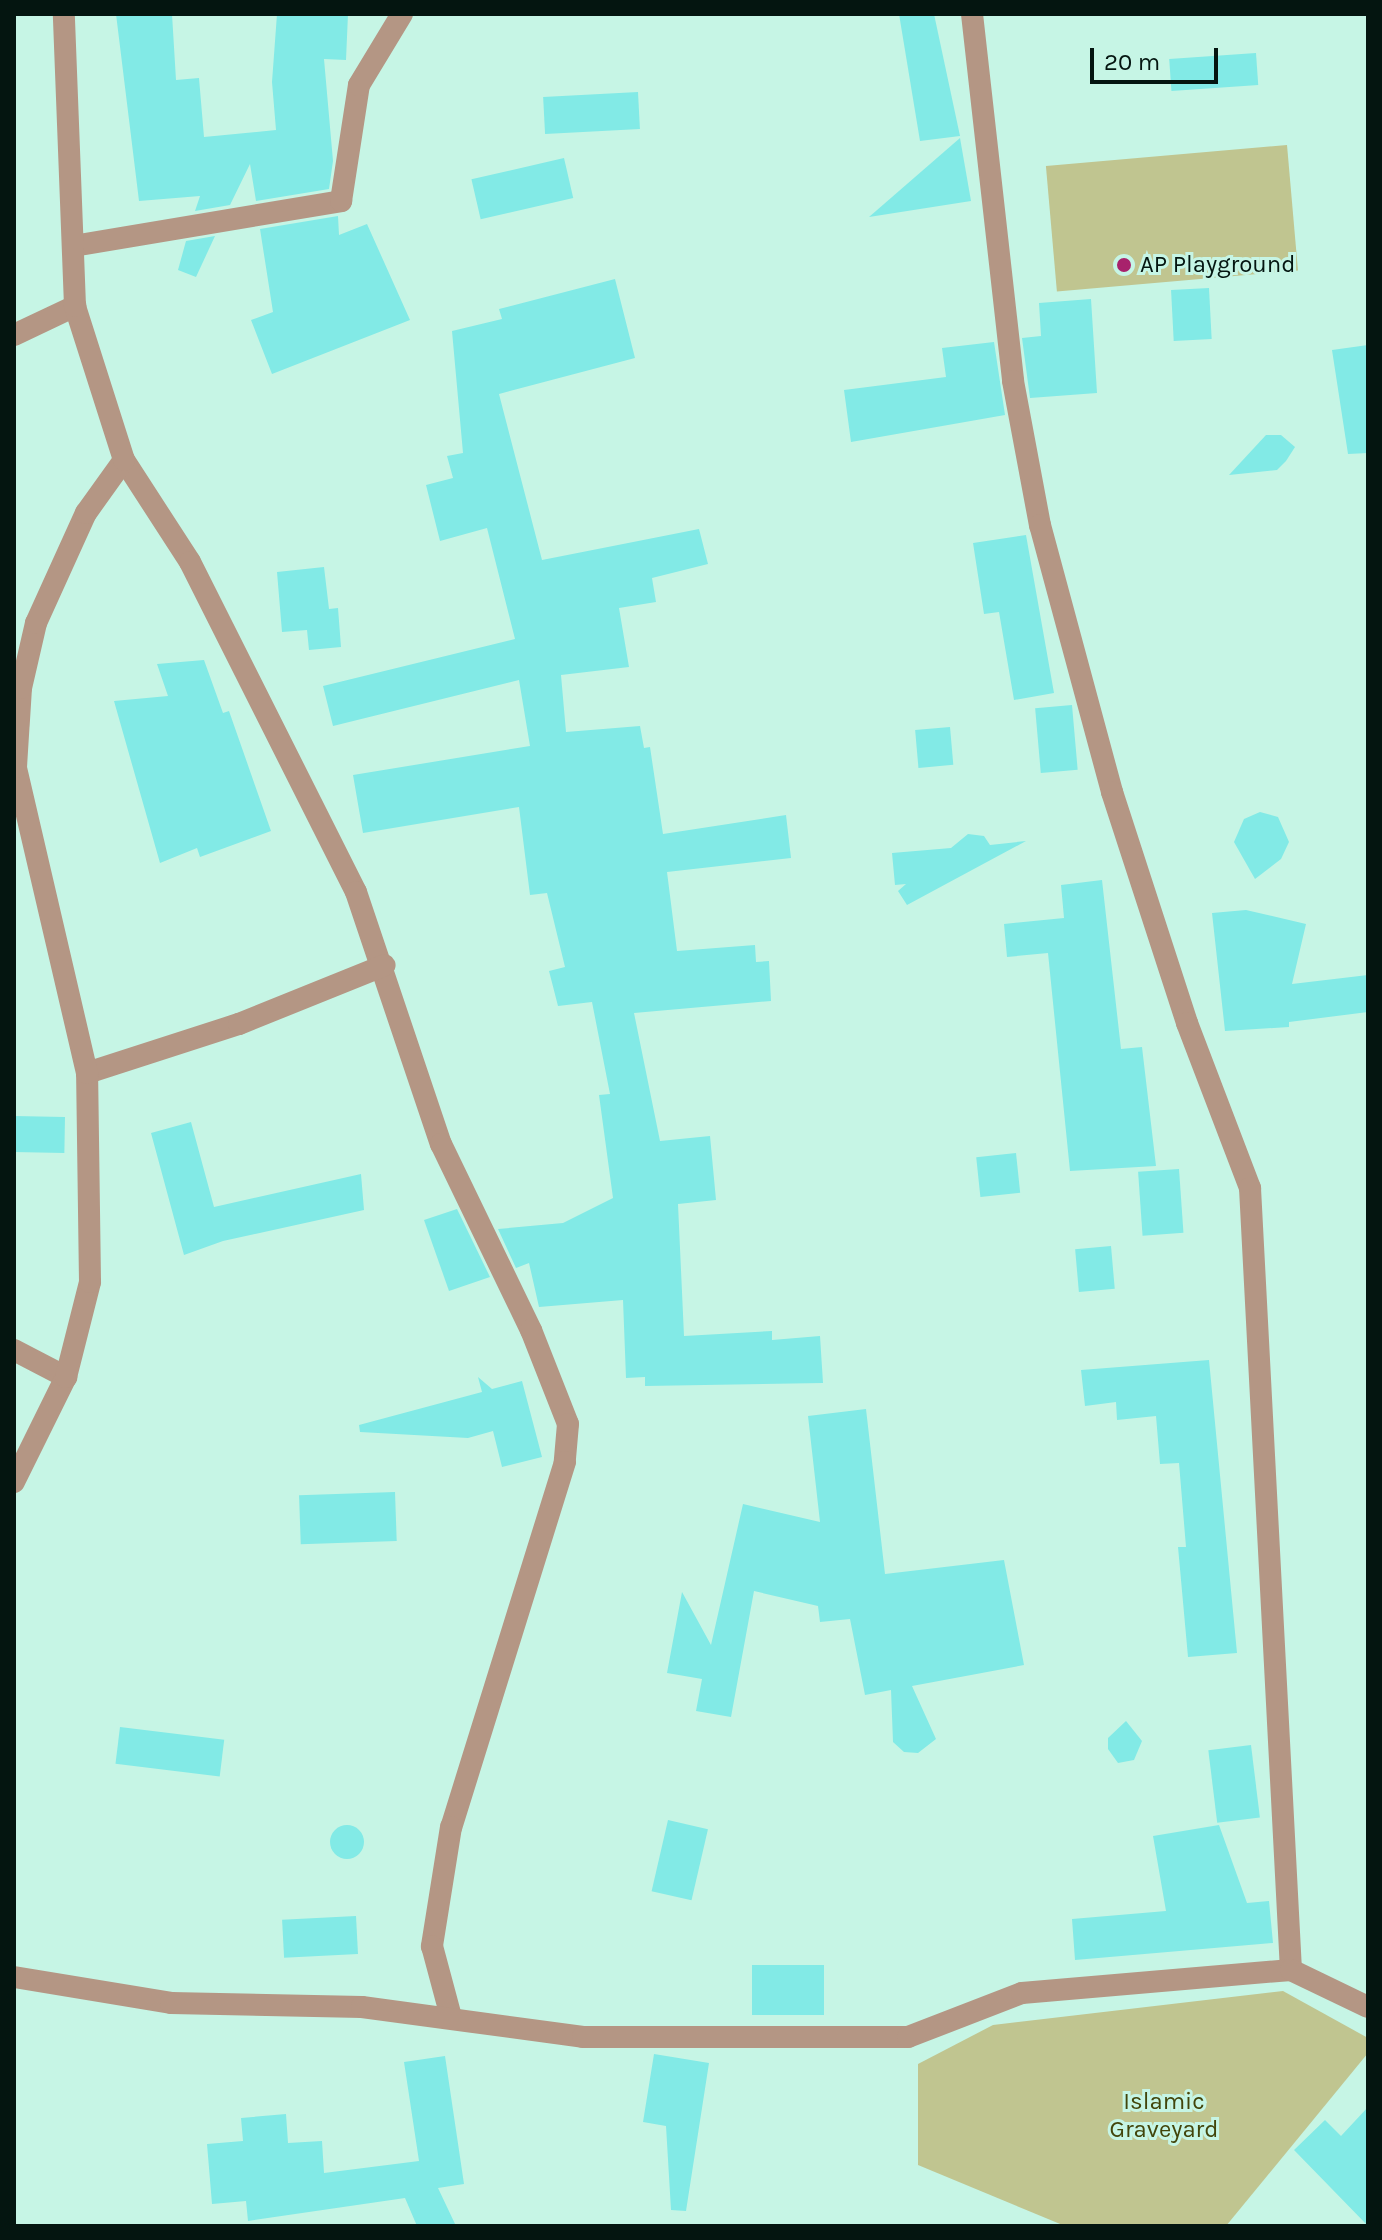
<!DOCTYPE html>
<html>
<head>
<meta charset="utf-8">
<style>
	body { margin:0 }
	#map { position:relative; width:1382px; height:2240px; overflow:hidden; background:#c6f5e5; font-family:Karla,sans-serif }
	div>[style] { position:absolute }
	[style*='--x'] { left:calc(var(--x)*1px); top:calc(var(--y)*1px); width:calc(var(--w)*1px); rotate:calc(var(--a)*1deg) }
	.green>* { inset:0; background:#c0c590; transform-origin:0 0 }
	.building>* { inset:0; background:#82eae6; transform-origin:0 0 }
	.round { border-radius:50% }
	.minor>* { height:22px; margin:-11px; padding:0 11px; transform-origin:11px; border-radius:11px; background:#b49684 }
	.dots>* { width:22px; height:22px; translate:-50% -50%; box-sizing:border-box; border:4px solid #c6f5e5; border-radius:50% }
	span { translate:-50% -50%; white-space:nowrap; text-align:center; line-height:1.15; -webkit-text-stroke:6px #c6f5e5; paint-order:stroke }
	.poi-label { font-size:24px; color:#041510 }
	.left { translate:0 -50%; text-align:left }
	.park-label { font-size:24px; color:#42450b }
	.frame { position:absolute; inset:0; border:16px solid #041510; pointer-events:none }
	.scale { position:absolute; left:1090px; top:48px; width:128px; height:36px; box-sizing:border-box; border:4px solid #041510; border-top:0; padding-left:10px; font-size:24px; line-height:28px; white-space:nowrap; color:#041510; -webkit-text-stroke:6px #c6f5e5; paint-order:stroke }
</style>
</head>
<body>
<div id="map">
	<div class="green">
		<div style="left:1287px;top:145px;width:126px;height:242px;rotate:85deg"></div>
		<div style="clip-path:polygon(1283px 1991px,1368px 2038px,1368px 2053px,1226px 2226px,1065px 2226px,918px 2165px,918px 2064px,993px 2025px)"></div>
	</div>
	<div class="building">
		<div style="clip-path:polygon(116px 14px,172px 14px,176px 80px,199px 78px,204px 137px,276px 130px,272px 82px,277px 14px,348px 14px,346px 60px,324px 59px,333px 161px,329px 189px,256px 201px,250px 164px,230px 205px,195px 211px,200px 196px,139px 201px)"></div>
		<div style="clip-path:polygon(899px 14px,934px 14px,960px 136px,920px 141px)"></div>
		<div style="left:1256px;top:53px;width:32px;height:87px;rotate:86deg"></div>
		<div style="left:638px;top:92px;width:37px;height:95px;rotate:87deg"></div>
		<div style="clip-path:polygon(960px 138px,971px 201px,869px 217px)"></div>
		<div style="left:564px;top:158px;width:41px;height:95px;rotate:77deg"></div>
		<div style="clip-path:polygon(338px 216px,339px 235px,367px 224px,410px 320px,272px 374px,251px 320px,273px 312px,260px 229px)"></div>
		<div style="clip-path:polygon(215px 236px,196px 277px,178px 270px,186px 241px)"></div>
		<div style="clip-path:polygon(615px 279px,635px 358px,499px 394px,542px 560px,699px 529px,708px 564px,652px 578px,656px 602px,619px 608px,629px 667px,561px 675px,566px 732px,640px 726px,644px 748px,650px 747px,663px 834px,786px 815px,791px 858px,667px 872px,677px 951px,755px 945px,756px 962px,769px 961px,771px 1001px,634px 1013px,660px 1141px,710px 1136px,716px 1200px,678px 1204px,684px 1336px,772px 1331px,772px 1340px,820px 1336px,823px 1383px,645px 1386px,645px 1377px,626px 1378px,623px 1300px,539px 1307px,529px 1263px,516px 1268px,498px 1229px,563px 1223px,613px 1198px,599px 1095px,610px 1094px,592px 1002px,558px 1006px,549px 971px,565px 967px,547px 893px,530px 895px,519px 807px,363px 833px,353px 775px,530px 746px,519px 680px,333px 726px,323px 686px,515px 639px,487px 528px,440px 541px,426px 485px,453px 478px,447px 456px,463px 453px,452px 331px,502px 319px,499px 309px)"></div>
		<div style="left:1209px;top:288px;width:51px;height:38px;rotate:87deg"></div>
		<div style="clip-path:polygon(1091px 299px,1097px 393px,1030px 398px,1022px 338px,1041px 336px,1039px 303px)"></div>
		<div style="clip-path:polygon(994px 342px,1005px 415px,851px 442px,844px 390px,946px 377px,942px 348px)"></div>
		<div style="clip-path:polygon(1368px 345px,1368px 453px,1348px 454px,1332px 350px)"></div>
		<div style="clip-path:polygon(1266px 435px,1281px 435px,1295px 447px,1286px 461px,1277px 470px,1229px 475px)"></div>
		<div style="clip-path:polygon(1026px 535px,1054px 693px,1014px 700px,999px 612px,984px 614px,973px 543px)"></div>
		<div style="clip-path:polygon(324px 567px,329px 609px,338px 608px,341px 647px,309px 650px,307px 630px,282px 632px,277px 572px)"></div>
		<div style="clip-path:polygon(204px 660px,223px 713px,229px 711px,271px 831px,200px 857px,197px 848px,160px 863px,114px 701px,168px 696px,157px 664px)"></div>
		<div style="left:1072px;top:705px;width:65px;height:37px;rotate:85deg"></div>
		<div style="left:950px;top:727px;width:38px;height:35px;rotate:85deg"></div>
		<div style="clip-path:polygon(1260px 812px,1278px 817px,1289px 842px,1281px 859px,1255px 879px,1234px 842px,1244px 819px)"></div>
		<div style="clip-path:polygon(968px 834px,984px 836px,990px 845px,1026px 841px,907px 905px,898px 891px,906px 884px,895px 885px,892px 853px,951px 848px)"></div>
		<div style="clip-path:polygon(1102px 880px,1121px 1049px,1142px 1047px,1156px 1166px,1070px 1171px,1048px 953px,1007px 957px,1004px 924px,1064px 918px,1061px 885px)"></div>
		<div style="clip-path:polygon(1246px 910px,1306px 924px,1292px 984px,1368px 975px,1368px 1012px,1289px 1022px,1289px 1027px,1225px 1031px,1212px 913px)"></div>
		<div style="left:14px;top:1116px;width:51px;height:36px;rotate:1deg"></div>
		<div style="clip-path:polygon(191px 1122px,214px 1207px,361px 1174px,364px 1210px,223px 1241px,184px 1255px,151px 1133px)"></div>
		<div style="left:1016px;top:1153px;width:40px;height:40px;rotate:84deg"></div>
		<div style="left:1179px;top:1169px;width:64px;height:41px;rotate:86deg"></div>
		<div style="clip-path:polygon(457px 1209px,490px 1277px,449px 1291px,424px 1220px)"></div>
		<div style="left:1111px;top:1246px;width:43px;height:36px;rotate:85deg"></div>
		<div style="clip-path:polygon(1209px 1360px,1237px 1653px,1188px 1657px,1178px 1547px,1186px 1547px,1179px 1463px,1160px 1464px,1156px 1416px,1117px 1420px,1116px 1402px,1085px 1406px,1081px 1370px)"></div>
		<div style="clip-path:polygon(478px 1377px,492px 1389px,522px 1381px,542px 1457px,502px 1467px,493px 1431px,468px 1438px,360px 1432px,359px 1425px,482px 1392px)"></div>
		<div style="clip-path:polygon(866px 1409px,885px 1574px,1004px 1560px,1024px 1665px,912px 1686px,936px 1739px,918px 1753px,904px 1752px,893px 1742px,891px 1690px,865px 1695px,850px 1619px,820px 1622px,818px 1606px,754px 1591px,731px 1717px,696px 1711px,702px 1679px,667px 1673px,682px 1592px,711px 1645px,743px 1504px,820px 1522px,808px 1416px)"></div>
		<div style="left:395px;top:1492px;width:49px;height:96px;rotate:88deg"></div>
		<div style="clip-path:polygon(1126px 1721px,1142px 1741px,1134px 1760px,1118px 1763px,1108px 1749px,1108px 1738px)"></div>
		<div style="left:120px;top:1727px;width:105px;height:37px;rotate:7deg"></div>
		<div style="left:1251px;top:1745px;width:73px;height:43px;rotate:83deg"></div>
		<div style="left:668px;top:1820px;width:41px;height:73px;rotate:13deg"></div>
		<div class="round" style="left:330px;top:1825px;width:34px;height:34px"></div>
		<div style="clip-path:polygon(1219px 1825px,1247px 1903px,1269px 1901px,1273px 1943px,1075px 1960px,1072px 1919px,1166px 1911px,1153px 1836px)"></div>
		<div style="left:356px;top:1916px;width:38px;height:74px;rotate:87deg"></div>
		<div style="left:752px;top:1965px;width:72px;height:50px"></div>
		<div style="clip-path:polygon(654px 2054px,709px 2063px,686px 2211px,671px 2210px,666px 2126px,643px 2122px)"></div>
		<div style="clip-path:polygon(445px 2056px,464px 2184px,438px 2188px,456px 2226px,417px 2226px,405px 2198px,248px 2221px,246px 2201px,212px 2204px,207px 2144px,243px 2141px,241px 2118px,286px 2114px,288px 2143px,322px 2141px,324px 2173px,419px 2161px,404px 2062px)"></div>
		<div style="clip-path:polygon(1368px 2107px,1368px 2226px,1294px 2150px,1325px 2120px,1341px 2136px)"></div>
	</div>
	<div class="minor">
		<div style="--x:972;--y:14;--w:369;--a:83.6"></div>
		<div style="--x:1013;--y:381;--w:147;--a:79.4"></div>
		<div style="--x:1040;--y:525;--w:277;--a:74.9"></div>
		<div style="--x:1112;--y:792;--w:243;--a:72"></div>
		<div style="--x:1187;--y:1023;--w:177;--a:69.1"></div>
		<div style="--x:1250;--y:1188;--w:783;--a:87"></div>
		<div style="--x:73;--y:246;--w:272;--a:-9.5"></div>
		<div style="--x:341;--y:201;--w:117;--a:-81.2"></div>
		<div style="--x:359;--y:85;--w:83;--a:-58.8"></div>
		<div style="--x:14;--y:335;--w:68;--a:-25.4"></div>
		<div style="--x:124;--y:460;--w:121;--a:57.1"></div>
		<div style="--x:190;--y:562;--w:369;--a:63.3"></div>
		<div style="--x:356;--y:892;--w:266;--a:71.4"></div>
		<div style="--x:441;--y:1144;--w:207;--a:64.2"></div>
		<div style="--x:531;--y:1330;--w:101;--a:68.5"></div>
		<div style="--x:568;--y:1424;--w:38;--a:95"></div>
		<div style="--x:565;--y:1462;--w:382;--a:107.3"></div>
		<div style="--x:451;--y:1827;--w:121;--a:99.1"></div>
		<div style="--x:432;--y:1946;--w:73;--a:75"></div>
		<div style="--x:87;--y:1073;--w:160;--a:-17.9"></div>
		<div style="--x:239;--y:1024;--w:157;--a:-22"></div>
		<div style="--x:14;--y:1350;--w:59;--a:27.4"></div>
		<div style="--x:14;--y:1482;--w:117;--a:-63.7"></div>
		<div style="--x:66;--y:1377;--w:98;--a:-75.8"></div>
		<div style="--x:90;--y:1282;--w:209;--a:-90.8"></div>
		<div style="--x:87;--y:1073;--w:314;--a:-103.1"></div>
		<div style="--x:16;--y:767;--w:79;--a:-86.4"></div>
		<div style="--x:21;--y:688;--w:67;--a:-77"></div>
		<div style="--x:36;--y:623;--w:121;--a:-65.6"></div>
		<div style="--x:86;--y:513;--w:65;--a:-54.4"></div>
		<div style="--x:124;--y:460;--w:162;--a:-107.7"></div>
		<div style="--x:75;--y:306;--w:292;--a:-92.2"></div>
		<div style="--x:14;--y:1977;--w:159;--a:9.4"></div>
		<div style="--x:171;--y:2003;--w:191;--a:1.2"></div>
		<div style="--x:362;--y:2007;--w:223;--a:7.7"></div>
		<div style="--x:583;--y:2037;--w:325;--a:0"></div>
		<div style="--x:908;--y:2037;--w:122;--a:-21.1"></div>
		<div style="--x:1022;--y:1993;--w:270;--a:-4.9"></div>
		<div style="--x:1291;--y:1970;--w:85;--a:25.7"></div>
	</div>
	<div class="dots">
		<div style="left:1124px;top:265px;background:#a8226c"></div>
	</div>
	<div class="poi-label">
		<span class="left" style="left:1140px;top:265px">AP Playground</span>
	</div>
	<div class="park-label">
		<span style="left:1164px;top:2116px">Islamic<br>Graveyard</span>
	</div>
	<div class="frame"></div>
	<div class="scale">20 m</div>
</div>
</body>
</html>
